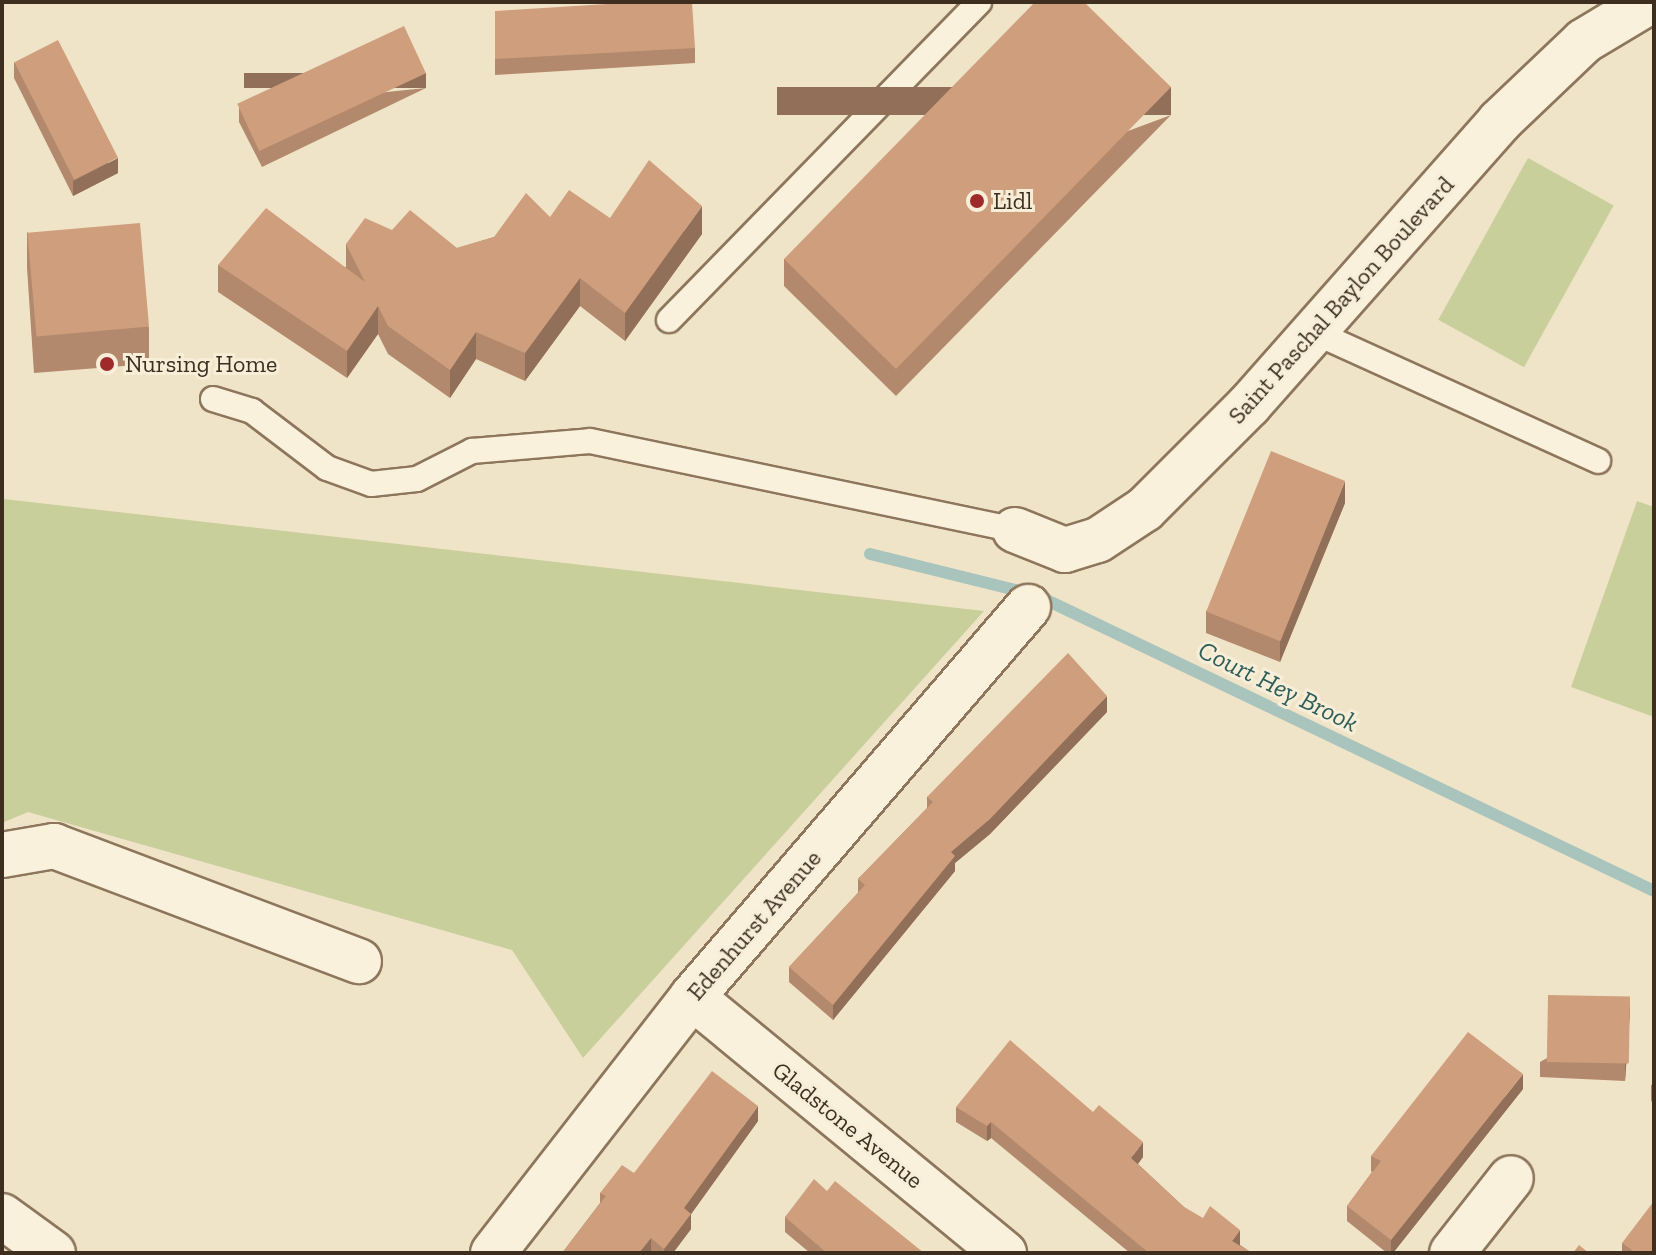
<!DOCTYPE html>
<html>
<head>
<meta charset="utf-8">
<style>
	body { margin:0 }
	#map { position:relative; width:1656px; height:1255px; overflow:hidden; background:#f0e4c8; font-family:"Zilla Slab",serif }
	div>[style] { position:absolute }
	[style*='--x'] { left:calc(var(--x)*1px); top:calc(var(--y)*1px); width:calc(var(--w)*1px); rotate:calc(var(--a)*1deg) }
	.green>* { inset:0; background:#c9cf9b; transform-origin:0 0 }
	.stream>* { height:12px; margin:-6px; padding:0 6px; transform-origin:6px; border-radius:6px; background:#a9c4bc }
	.roads { filter:drop-shadow(2px 0 #8d765c) drop-shadow(-2px 0 #8d765c) drop-shadow(0 2px #8d765c) drop-shadow(0 -2px #8d765c) }
	.service>* { height:24px; margin:-12px; padding:0 12px; transform-origin:12px; border-radius:12px; background:#faf1dc }
	.minor>* { height:44px; margin:-22px; padding:0 22px; transform-origin:22px; border-radius:22px; background:#faf1dc }
	.wall>* { inset:0; background:#b2896c }
	.shaded-wall>* { inset:0; background:#916f58; transform-origin:0 0 }
	.building>* { inset:0; background:#cf9f7d; transform-origin:0 0 }
	.dots>* { width:22px; height:22px; translate:-50% -50%; box-sizing:border-box; border:4px solid #f7eed8; border-radius:50% }
	span { translate:-50% -50%; white-space:nowrap; text-align:center; line-height:1.15; -webkit-text-stroke:6px #f7eed8; paint-order:stroke }
	.poi-label { font-size:24px; color:#3d2e20 }
	.left { translate:0 -50%; text-align:left }
	.street-label { font-size:24px; color:#3d2e20 }
	.water-label { font-size:26px; color:#2f5d5a; font-style:italic }
	.frame { position:absolute; inset:0; border:4px solid #3d2e20; pointer-events:none }
</style>
</head>
<body>
<div id="map">
	<div class="green">
		<div style="left:1528px;top:158px;width:98px;height:185px;rotate:29deg"></div>
		<div style="clip-path:polygon(2px 500px,4px 499px,984px 611px,583px 1058px,512px 950px,28px 812px,2px 823px)"></div>
		<div style="clip-path:polygon(1637px 501px,1654px 507px,1654px 717px,1571px 687px)"></div>
	</div>
	<div class="stream">
		<div style="--x:870;--y:554;--w:171;--a:13.9"></div>
		<div style="--x:1036;--y:595;--w:685;--a:25.59"></div>
	</div>
	<div class="roads">
		<div class="service">
			<div style="--x:669;--y:320;--w:444;--a:-45.7"></div>
			<div style="--x:1314;--y:332;--w:312;--a:24.4"></div>
			<div style="--x:213;--y:399;--w:41;--a:17.1"></div>
			<div style="--x:252;--y:411;--w:94;--a:37.2"></div>
			<div style="--x:327;--y:468;--w:47;--a:20"></div>
			<div style="--x:371;--y:484;--w:46;--a:-6.2"></div>
			<div style="--x:417;--y:479;--w:62;--a:-27"></div>
			<div style="--x:472;--y:451;--w:118;--a:-4.8"></div>
			<div style="--x:590;--y:441;--w:434;--a:11.8"></div>
		</div>
		<div class="minor">
			<div style="--x:1015;--y:530;--w:54;--a:21.8"></div>
			<div style="--x:1065;--y:550;--w:34;--a:-17"></div>
			<div style="--x:1098;--y:540;--w:56;--a:-33.4"></div>
			<div style="--x:1145;--y:509;--w:147;--a:-45"></div>
			<div style="--x:1249;--y:405;--w:378;--a:-48.5"></div>
			<div style="--x:1499;--y:122;--w:117;--a:-43.6"></div>
			<div style="--x:1584;--y:41;--w:76;--a:-31"></div>
			<div style="--x:2;--y:855;--w:53;--a:-9.8"></div>
			<div style="--x:54;--y:846;--w:326;--a:20.7"></div>
			<div style="--x:692;--y:997;--w:404;--a:39.4"></div>
			<div style="--x:2;--y:1216;--w:63;--a:36"></div>
			<div style="--x:493;--y:1253;--w:324;--a:-52.1"></div>
			<div style="--x:692;--y:997;--w:515;--a:-49.25"></div>
			<div style="--x:1452;--y:1253;--w:95;--a:-51.8"></div>
		</div>
	</div>
	<div class="wall">
		<div style="clip-path:polygon(495px 11px,695px 48px,695px 63px,495px 75px)"></div>
		<div style="clip-path:polygon(14px 62px,118px 173px,73px 196px,14px 78px)"></div>
		<div style="clip-path:polygon(426px 88px,262px 167px,239px 122px,239px 107px)"></div>
		<div style="clip-path:polygon(1171px 115px,896px 396px,784px 286px,784px 259px)"></div>
		<div style="clip-path:polygon(550px 217px,610px 218px,702px 234px,625px 341px,580px 306px,525px 381px,476px 359px,450px 398px,388px 354px,378px 334px,347px 378px,218px 292px,218px 265px,346px 267px,346px 244px,392px 230px,457px 248px,494px 237px)"></div>
		<div style="clip-path:polygon(27px 232px,149px 327px,149px 364px,34px 373px,27px 268px)"></div>
		<div style="clip-path:polygon(1345px 503px,1280px 662px,1206px 633px,1206px 611px)"></div>
		<div style="clip-path:polygon(1107px 712px,990px 834px,955px 863px,955px 871px,833px 1020px,789px 982px,789px 967px,858px 893px,858px 879px,927px 808px,927px 797px)"></div>
		<div style="clip-path:polygon(1630px 1011px,1625px 1081px,1540px 1077px,1540px 1062px)"></div>
		<div style="clip-path:polygon(1654px 1084px,1654px 1107px,1651px 1100px,1651px 1085px)"></div>
		<div style="clip-path:polygon(1523px 1089px,1393px 1253px,1387px 1253px,1347px 1221px,1347px 1206px,1372px 1172px,1371px 1171px,1371px 1156px)"></div>
		<div style="clip-path:polygon(956px 1107px,1143px 1157px,1138px 1164px,1184px 1207px,1252px 1253px,1130px 1253px,991px 1138px,987px 1141px,956px 1122px)"></div>
		<div style="clip-path:polygon(758px 1121px,691px 1214px,691px 1229px,673px 1253px,562px 1253px,600px 1203px,600px 1193px,634px 1173px)"></div>
		<div style="clip-path:polygon(827px 1191px,924px 1253px,810px 1253px,785px 1232px,785px 1217px)"></div>
		<div style="clip-path:polygon(1622px 1243px,1654px 1253px,1622px 1253px)"></div>
	</div>
	<div class="shaded-wall">
		<div style="left:426px;top:73px;width:15px;height:182px;rotate:90deg"></div>
		<div style="left:1171px;top:87px;width:28px;height:394px;rotate:90deg"></div>
		<div style="clip-path:polygon(118px 158px,118px 173px,73px 196px,73px 181px)"></div>
		<div style="clip-path:polygon(702px 206px,702px 234px,625px 341px,625px 313px)"></div>
		<div style="clip-path:polygon(580px 278px,580px 306px,525px 381px,525px 353px)"></div>
		<div style="clip-path:polygon(378px 306px,378px 334px,347px 378px,347px 351px)"></div>
		<div style="clip-path:polygon(476px 332px,476px 359px,450px 398px,450px 370px)"></div>
		<div style="clip-path:polygon(1345px 481px,1345px 503px,1280px 662px,1280px 640px)"></div>
		<div style="clip-path:polygon(1107px 696px,1107px 712px,990px 834px,955px 863px,955px 871px,833px 1020px,833px 1005px,951px 852px)"></div>
		<div style="clip-path:polygon(1630px 996px,1630px 1011px,1625px 1081px,1625px 1066px)"></div>
		<div style="clip-path:polygon(1523px 1074px,1523px 1089px,1393px 1253px,1391px 1253px,1391px 1240px)"></div>
		<div style="clip-path:polygon(758px 1106px,758px 1121px,684px 1224px,684px 1208px)"></div>
		<div style="clip-path:polygon(991px 1122px,991px 1138px,987px 1141px,987px 1126px)"></div>
		<div style="clip-path:polygon(1143px 1142px,1143px 1157px,1131px 1173px,1131px 1158px)"></div>
		<div style="clip-path:polygon(691px 1214px,691px 1229px,673px 1253px,664px 1253px,664px 1249px)"></div>
		<div style="clip-path:polygon(1240px 1230px,1240px 1246px,1232px 1241px)"></div>
		<div style="clip-path:polygon(651px 1238px,651px 1253px,639px 1253px)"></div>
	</div>
	<div class="building">
		<div style="clip-path:polygon(639px 2px,692px 2px,695px 48px,495px 59px,495px 11px)"></div>
		<div style="clip-path:polygon(1035px 2px,1084px 2px,1171px 87px,896px 369px,784px 259px)"></div>
		<div style="left:404px;top:26px;width:52px;height:184px;rotate:65deg"></div>
		<div style="left:58px;top:40px;width:132px;height:49px;rotate:63deg"></div>
		<div style="clip-path:polygon(649px 160px,702px 206px,625px 313px,580px 278px,525px 353px,476px 332px,450px 370px,388px 326px,378px 306px,347px 351px,218px 265px,266px 208px,365px 282px,346px 244px,365px 218px,392px 230px,410px 210px,457px 248px,494px 237px,526px 193px,550px 217px,569px 190px,610px 218px)"></div>
		<div style="left:140px;top:223px;width:104px;height:113px;rotate:85deg"></div>
		<div style="left:1271px;top:451px;width:80px;height:173px;rotate:22deg"></div>
		<div style="clip-path:polygon(1068px 653px,1107px 696px,990px 819px,951px 852px,955px 856px,833px 1005px,789px 967px,865px 885px,858px 879px,933px 802px,927px 797px)"></div>
		<div style="left:1548px;top:995px;width:82px;height:67px;rotate:1deg"></div>
		<div style="clip-path:polygon(1468px 1032px,1523px 1074px,1391px 1240px,1347px 1206px,1381px 1161px,1371px 1156px)"></div>
		<div style="clip-path:polygon(1010px 1040px,1093px 1112px,1099px 1105px,1143px 1142px,1131px 1158px,1184px 1207px,1203px 1218px,1210px 1206px,1240px 1230px,1232px 1241px,1252px 1253px,1149px 1253px,991px 1122px,987px 1126px,956px 1107px)"></div>
		<div style="clip-path:polygon(712px 1071px,758px 1106px,684px 1208px,691px 1214px,664px 1249px,651px 1238px,639px 1253px,562px 1253px,606px 1196px,600px 1193px,622px 1165px,634px 1173px)"></div>
		<div style="clip-path:polygon(814px 1179px,827px 1191px,835px 1181px,924px 1253px,827px 1253px,785px 1217px)"></div>
		<div style="clip-path:polygon(1654px 1201px,1654px 1253px,1636px 1253px,1622px 1243px)"></div>
		<div style="clip-path:polygon(1579px 1245px,1589px 1253px,1573px 1253px)"></div>
	</div>
	<div class="dots">
		<div style="left:977px;top:201px;background:#9e2a2b"></div>
		<div style="left:107px;top:364px;background:#9e2a2b"></div>
	</div>
	<div class="poi-label">
		<span class="left" style="left:993px;top:201px">Lidl</span>
		<span class="left" style="left:125px;top:364px">Nursing Home</span>
	</div>
	<div class="street-label">
		<span style="left:1341px;top:300px;rotate:-48deg">Saint Paschal Baylon Boulevard</span>
		<span style="left:754px;top:925px;rotate:-49deg">Edenhurst Avenue</span>
		<span style="left:848px;top:1125px;rotate:39deg">Gladstone Avenue</span>
	</div>
	<div class="water-label">
		<span style="left:1278px;top:687px;rotate:26deg">Court Hey Brook</span>
	</div>
	<div class="frame"></div>
</div>
</body>
</html>
